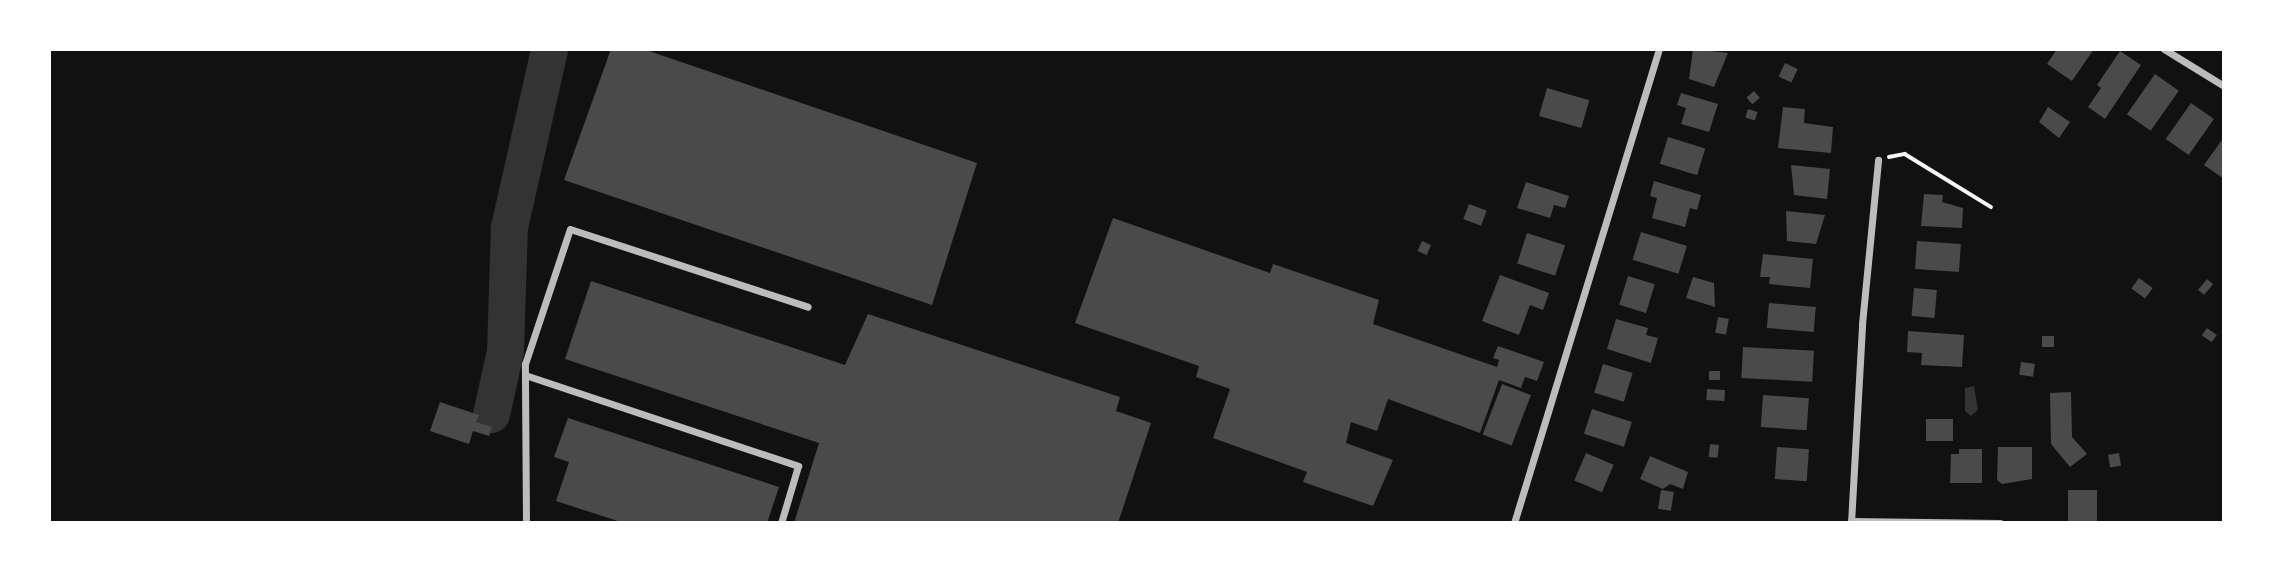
<!DOCTYPE html>
<html>
<head>
<meta charset="utf-8">
<style>
	body { margin:0 }
	#map { position:relative; width:2273px; height:572px; overflow:hidden; background:#111; font-family:"Varela Round",sans-serif }
	div>[style] { position:absolute }
	[style*='--x'] { left:calc(var(--x)*1px); top:calc(var(--y)*1px); width:calc(var(--w)*1px); rotate:calc(var(--a)*1deg) }
	.water>* { inset:0; background:#333 }
	.river>* { height:37px; margin:-18.5px; padding:0 18.5px; transform-origin:18.5px; border-radius:18.5px; background:#333 }
	.building>* { inset:0; background:#4a4a4a; transform-origin:0 0 }
	.path>* { height:3.5px; margin:-1.75px; padding:0 1.75px; transform-origin:1.75px; border-radius:1.75px; background:#f5f5f5 }
	.minor>* { height:7px; margin:-3.5px; padding:0 3.5px; transform-origin:3.5px; border-radius:3.5px; background:#bcbcbc }
	span { translate:-50% -50%; white-space:nowrap; text-align:center; line-height:1.15; -webkit-text-stroke:6px #fff; paint-order:stroke }
	.frame { position:absolute; inset:0; border:51px solid #fff; pointer-events:none }
</style>
</head>
<body>
<div id="map">
	<div class="water">
		<div style="clip-path:polygon(1974px 386px,1978px 410px,1971px 416px,1965px 411px,1965px 388px)"></div>
	</div>
	<div class="river">
		<div style="--x:491;--y:414;--w:65;--a:-77.5"></div>
		<div style="--x:505;--y:351;--w:124;--a:-88.2"></div>
		<div style="--x:509;--y:227;--w:182;--a:-77.3"></div>
	</div>
	<div class="building">
		<div style="clip-path:polygon(611px 49px,643px 49px,977px 163px,932px 305px,564px 180px)"></div>
		<div style="clip-path:polygon(1693px 49px,1728px 53px,1714px 87px,1689px 79px)"></div>
		<div style="clip-path:polygon(2057px 49px,2094px 49px,2072px 81px,2047px 64px)"></div>
		<div style="clip-path:polygon(2120px 51px,2141px 65px,2105px 119px,2088px 107px,2101px 88px,2097px 85px)"></div>
		<div style="left:1785px;top:63px;width:14px;height:15px;rotate:25deg"></div>
		<div style="left:2155px;top:74px;width:29px;height:49px;rotate:35deg"></div>
		<div style="left:1547px;top:88px;width:44px;height:29px;rotate:16deg"></div>
		<div style="left:1754px;top:91px;width:9px;height:10px;rotate:49deg"></div>
		<div style="clip-path:polygon(1681px 93px,1718px 104px,1709px 132px,1681px 124px,1686px 108px,1677px 105px)"></div>
		<div style="left:2191px;top:103px;width:28px;height:44px;rotate:35deg"></div>
		<div style="clip-path:polygon(1783px 107px,1805px 109px,1804px 123px,1833px 127px,1831px 153px,1778px 148px)"></div>
		<div style="clip-path:polygon(2048px 107px,2070px 122px,2059px 138px,2039px 122px)"></div>
		<div style="left:1748px;top:109px;width:10px;height:9px;rotate:17deg"></div>
		<div style="left:1668px;top:137px;width:39px;height:28px;rotate:17deg"></div>
		<div style="clip-path:polygon(2224px 137px,2224px 179px,2204px 165px)"></div>
		<div style="clip-path:polygon(1791px 165px,1830px 169px,1827px 199px,1794px 195px)"></div>
		<div style="clip-path:polygon(1654px 181px,1701px 195px,1697px 210px,1690px 208px,1685px 227px,1652px 218px,1657px 198px,1650px 196px)"></div>
		<div style="clip-path:polygon(1526px 182px,1569px 196px,1565px 208px,1554px 205px,1550px 218px,1517px 208px)"></div>
		<div style="clip-path:polygon(1924px 194px,1943px 195px,1942px 202px,1963px 208px,1962px 228px,1921px 226px)"></div>
		<div style="left:1469px;top:204px;width:19px;height:16px;rotate:21deg"></div>
		<div style="clip-path:polygon(1786px 211px,1825px 215px,1816px 244px,1787px 241px)"></div>
		<div style="clip-path:polygon(1113px 218px,1270px 273px,1273px 264px,1379px 300px,1373px 324px,1497px 367px,1499px 360px,1493px 358px,1498px 346px,1544px 362px,1537px 381px,1525px 377px,1521px 388px,1499px 380px,1480px 433px,1388px 399px,1377px 431px,1351px 422px,1346px 443px,1393px 460px,1373px 506px,1303px 482px,1307px 472px,1213px 438px,1230px 389px,1196px 377px,1199px 366px,1075px 323px)"></div>
		<div style="left:1641px;top:232px;width:48px;height:29px;rotate:17deg"></div>
		<div style="left:1527px;top:233px;width:40px;height:32px;rotate:18deg"></div>
		<div style="left:1422px;top:241px;width:10px;height:11px;rotate:24deg"></div>
		<div style="left:1917px;top:241px;width:44px;height:28px;rotate:4deg"></div>
		<div style="clip-path:polygon(1763px 254px,1813px 259px,1810px 288px,1769px 284px,1770px 277px,1760px 277px)"></div>
		<div style="clip-path:polygon(1500px 275px,1549px 293px,1543px 310px,1530px 305px,1519px 335px,1482px 321px)"></div>
		<div style="left:1628px;top:276px;width:28px;height:30px;rotate:17deg"></div>
		<div style="clip-path:polygon(1693px 277px,1714px 283px,1715px 307px,1686px 298px)"></div>
		<div style="left:2139px;top:278px;width:17px;height:13px;rotate:36deg"></div>
		<div style="left:2207px;top:279px;width:8px;height:14px;rotate:40deg"></div>
		<div style="clip-path:polygon(591px 281px,845px 365px,868px 314px,1120px 397px,1116px 411px,1151px 423px,1118px 523px,794px 523px,819px 443px,565px 359px)"></div>
		<div style="left:1914px;top:288px;width:23px;height:28px;rotate:5deg"></div>
		<div style="left:1769px;top:303px;width:47px;height:25px;rotate:5deg"></div>
		<div style="left:1718px;top:317px;width:11px;height:16px;rotate:10deg"></div>
		<div style="clip-path:polygon(1616px 319px,1648px 328px,1646px 335px,1658px 338px,1651px 363px,1607px 349px)"></div>
		<div style="left:2207px;top:328px;width:12px;height:9px;rotate:35deg"></div>
		<div style="clip-path:polygon(1908px 331px,1964px 335px,1962px 367px,1921px 365px,1922px 353px,1907px 352px)"></div>
		<div style="left:2042px;top:336px;width:12px;height:11px"></div>
		<div style="left:1743px;top:347px;width:71px;height:31px;rotate:3deg"></div>
		<div style="left:2021px;top:362px;width:14px;height:13px;rotate:8deg"></div>
		<div style="left:1603px;top:364px;width:31px;height:30px;rotate:17deg"></div>
		<div style="left:1709px;top:371px;width:11px;height:9px"></div>
		<div style="left:1502px;top:384px;width:31px;height:54px;rotate:21deg"></div>
		<div style="left:1707px;top:389px;width:18px;height:11px;rotate:3deg"></div>
		<div style="clip-path:polygon(2071px 392px,2072px 437px,2087px 454px,2070px 467px,2051px 444px,2050px 393px)"></div>
		<div style="left:1763px;top:395px;width:46px;height:32px;rotate:4deg"></div>
		<div style="clip-path:polygon(440px 402px,479px 415px,476px 422px,492px 427px,489px 436px,473px 431px,469px 444px,430px 431px)"></div>
		<div style="left:1592px;top:409px;width:42px;height:26px;rotate:18deg"></div>
		<div style="clip-path:polygon(568px 418px,779px 487px,767px 523px,624px 523px,556px 501px,569px 462px,554px 457px)"></div>
		<div style="left:1926px;top:419px;width:27px;height:22px"></div>
		<div style="left:1710px;top:444px;width:9px;height:13px;rotate:6deg"></div>
		<div style="left:1777px;top:447px;width:32px;height:32px;rotate:4deg"></div>
		<div style="clip-path:polygon(1998px 447px,2032px 447px,2032px 479px,2002px 484px,1997px 480px)"></div>
		<div style="clip-path:polygon(1959px 449px,1982px 449px,1982px 483px,1950px 483px,1951px 454px,1959px 454px)"></div>
		<div style="left:1586px;top:453px;width:30px;height:30px;rotate:23deg"></div>
		<div style="left:2119px;top:453px;width:13px;height:11px;rotate:81deg"></div>
		<div style="clip-path:polygon(1650px 456px,1688px 472px,1683px 489px,1670px 484px,1663px 489px,1640px 479px)"></div>
		<div style="left:1661px;top:490px;width:13px;height:19px;rotate:9deg"></div>
		<div style="left:2068px;top:490px;width:29px;height:33px"></div>
	</div>
	<div class="path">
		<div style="--x:1889;--y:157;--w:16;--a:-11"></div>
		<div style="--x:1905;--y:154;--w:101;--a:31.6"></div>
	</div>
	<div class="minor">
		<div style="--x:2164;--y:49;--w:70;--a:31.7"></div>
		<div style="--x:525;--y:375;--w:288;--a:18.4"></div>
		<div style="--x:798;--y:466;--w:59;--a:106.6"></div>
		<div style="--x:1851;--y:521;--w:149;--a:0.8"></div>
		<div style="--x:526;--y:523;--w:159;--a:-90.4"></div>
		<div style="--x:525;--y:364;--w:142;--a:-71.6"></div>
		<div style="--x:570;--y:229;--w:250;--a:18.1"></div>
		<div style="--x:1514;--y:523;--w:496;--a:-73"></div>
		<div style="--x:1851;--y:523;--w:199;--a:-86.8"></div>
		<div style="--x:1862;--y:324;--w:165;--a:-84.4"></div>
	</div>
	<div class="frame"></div>
</div>
</body>
</html>
